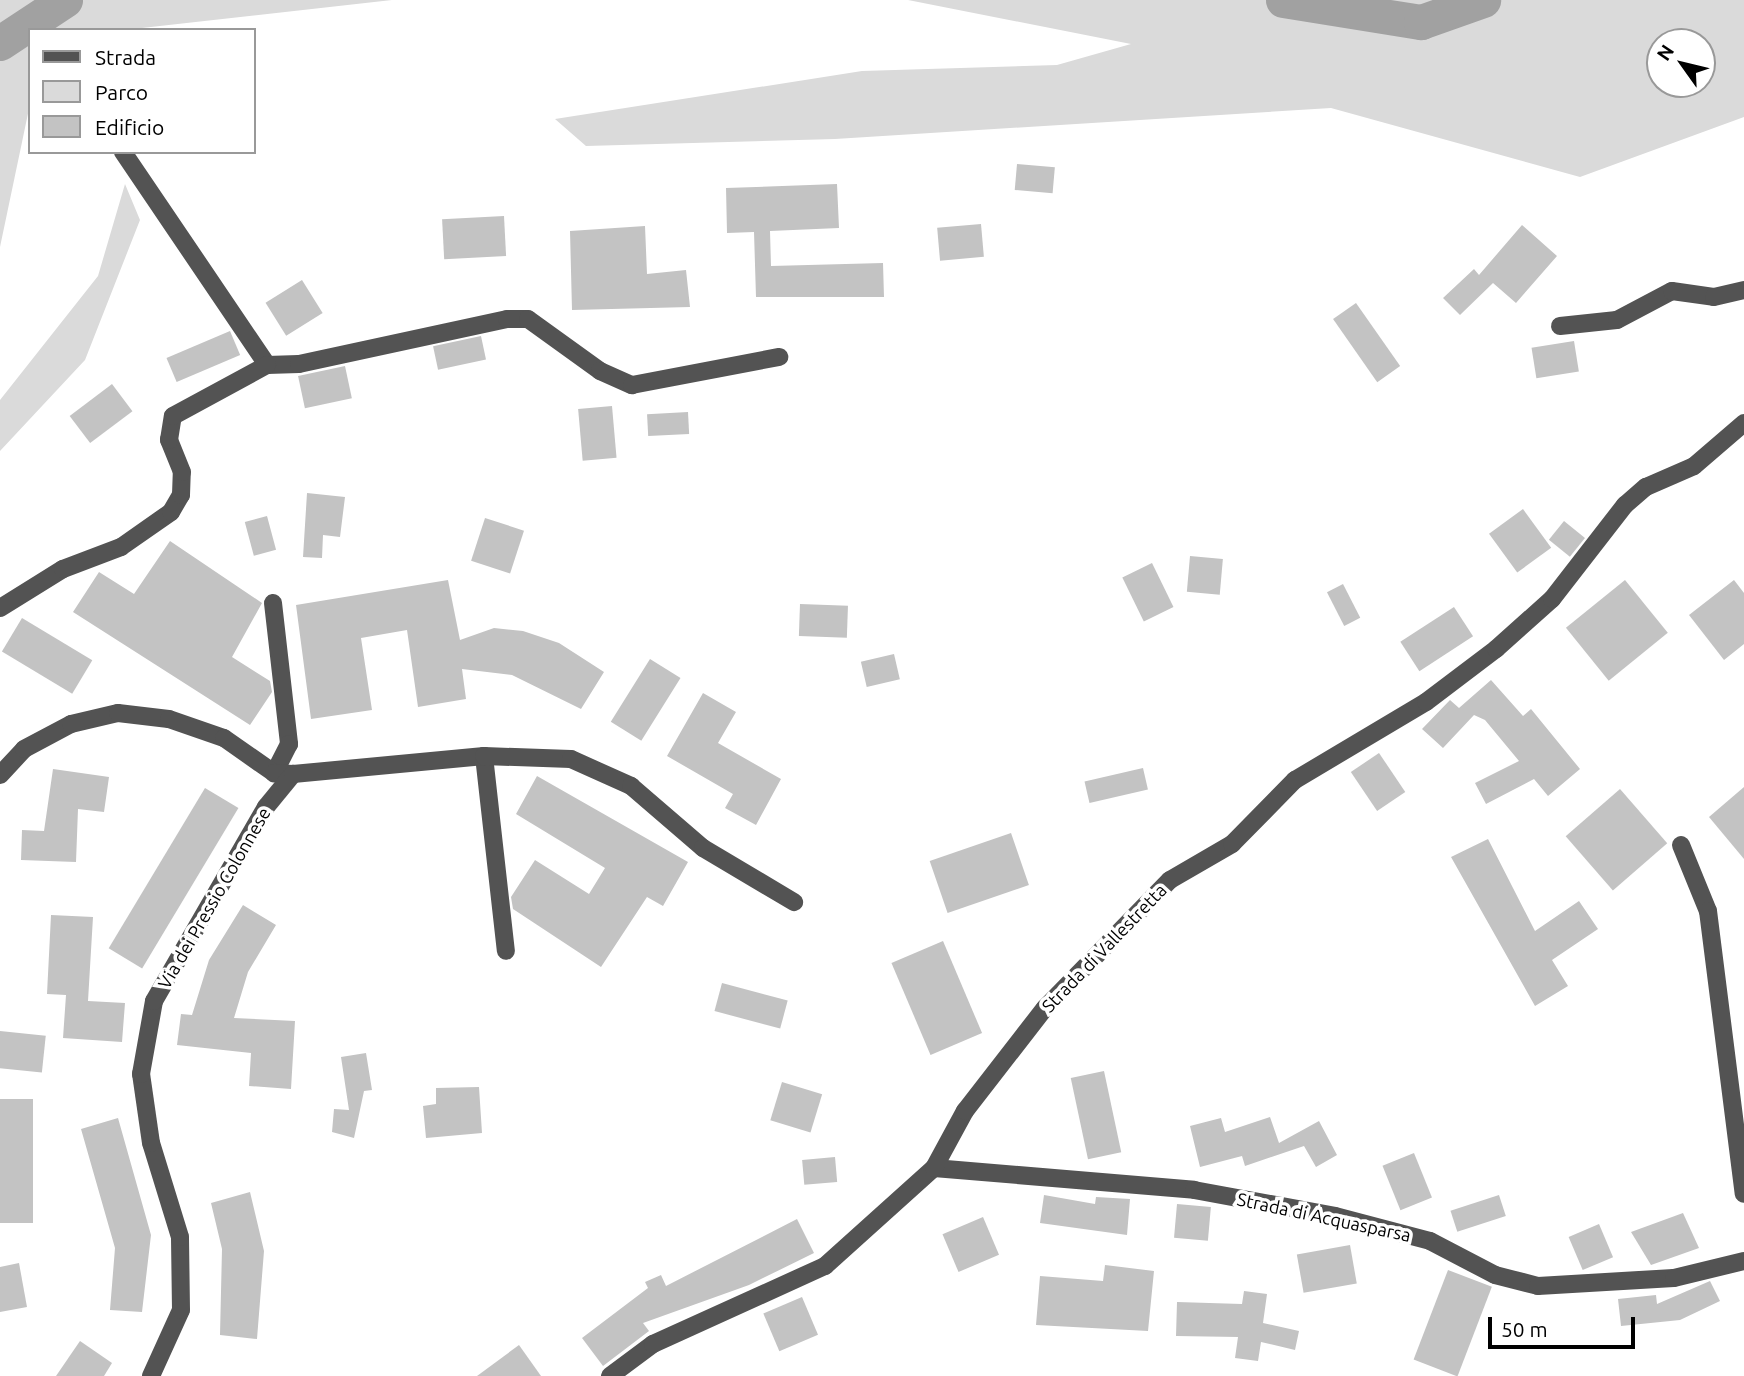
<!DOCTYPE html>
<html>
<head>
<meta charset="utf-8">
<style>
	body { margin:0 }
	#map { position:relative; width:1744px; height:1376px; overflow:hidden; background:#fff; font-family:Ubuntu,sans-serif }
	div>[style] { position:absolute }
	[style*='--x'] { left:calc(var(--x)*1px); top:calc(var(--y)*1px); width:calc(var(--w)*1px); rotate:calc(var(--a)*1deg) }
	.green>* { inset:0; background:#dadada }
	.river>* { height:35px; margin:-17.5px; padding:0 17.5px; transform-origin:17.5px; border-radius:17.5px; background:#a1a1a1 }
	.building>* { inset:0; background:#c3c3c3; transform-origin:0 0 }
	.minor>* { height:18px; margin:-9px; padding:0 9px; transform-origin:9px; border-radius:9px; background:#535353 }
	span { translate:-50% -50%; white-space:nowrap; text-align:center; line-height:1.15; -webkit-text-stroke:7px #fff; paint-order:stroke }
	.street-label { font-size:18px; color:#000 }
	.legend { position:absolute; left:28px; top:28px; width:228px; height:126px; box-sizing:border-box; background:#fff; border:2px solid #999; margin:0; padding:9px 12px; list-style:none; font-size:21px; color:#000 }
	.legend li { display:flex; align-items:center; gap:14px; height:35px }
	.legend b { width:35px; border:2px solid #999 }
	.north { position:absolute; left:1646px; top:28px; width:70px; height:70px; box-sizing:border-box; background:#fff; border:2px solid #999; border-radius:50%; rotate:304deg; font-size:19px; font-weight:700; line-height:28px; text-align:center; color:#000 }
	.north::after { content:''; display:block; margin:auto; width:24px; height:32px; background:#000; clip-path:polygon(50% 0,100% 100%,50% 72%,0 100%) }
	.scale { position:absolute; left:1488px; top:1317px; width:147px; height:32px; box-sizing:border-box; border:4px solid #000; border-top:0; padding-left:9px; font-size:21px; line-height:24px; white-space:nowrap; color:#000; -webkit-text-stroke:5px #fff; paint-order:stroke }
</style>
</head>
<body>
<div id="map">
	<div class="green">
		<div style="clip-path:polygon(0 0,392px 0,124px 30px,30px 30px,30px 104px,0 247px)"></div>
		<div style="clip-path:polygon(evenodd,908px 0,1744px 0,1744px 117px,1580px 177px,1331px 108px,835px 139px,586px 146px,555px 119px,862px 71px,1057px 65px,1131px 44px,908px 0,1660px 42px,1702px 42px,1702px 84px,1660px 84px,1660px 42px)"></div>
		<div style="clip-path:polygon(125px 184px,140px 220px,85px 360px,0 451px,0 400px,98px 276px)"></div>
	</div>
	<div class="river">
		<div style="--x:1283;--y:0;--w:140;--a:9.1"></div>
		<div style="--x:1421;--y:22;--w:66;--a:-19.5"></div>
		<div style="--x:0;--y:43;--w:78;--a:-33.5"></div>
	</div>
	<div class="building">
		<div style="left:1017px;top:164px;width:38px;height:26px;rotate:5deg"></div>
		<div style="clip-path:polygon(837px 184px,839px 228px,770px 231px,771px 266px,883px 263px,884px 297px,756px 297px,754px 232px,727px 233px,726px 188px)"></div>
		<div style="left:504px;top:216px;width:40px;height:62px;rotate:87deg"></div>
		<div style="left:981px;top:224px;width:33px;height:44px;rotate:85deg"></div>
		<div style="clip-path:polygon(1522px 225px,1557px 256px,1516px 303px,1493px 283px,1460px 315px,1443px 298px,1474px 269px,1479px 275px)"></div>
		<div style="clip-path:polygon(645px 226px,647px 274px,686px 270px,690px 307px,572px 310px,570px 231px)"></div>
		<div style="left:302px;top:280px;width:39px;height:43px;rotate:58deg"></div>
		<div style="left:1356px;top:303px;width:77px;height:28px;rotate:55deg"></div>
		<div style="left:230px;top:331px;width:26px;height:69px;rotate:67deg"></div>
		<div style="left:481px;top:336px;width:24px;height:49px;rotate:78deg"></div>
		<div style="left:1574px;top:341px;width:31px;height:43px;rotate:81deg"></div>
		<div style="left:345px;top:366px;width:33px;height:48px;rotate:78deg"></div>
		<div style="left:112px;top:384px;width:34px;height:53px;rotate:53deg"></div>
		<div style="left:612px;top:406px;width:52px;height:34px;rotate:85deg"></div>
		<div style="left:688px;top:412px;width:22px;height:41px;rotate:87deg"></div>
		<div style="clip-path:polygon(307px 493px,345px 497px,340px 537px,323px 535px,322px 558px,303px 557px)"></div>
		<div style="left:1523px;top:509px;width:48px;height:42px;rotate:54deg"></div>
		<div style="left:267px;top:516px;width:35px;height:23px;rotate:75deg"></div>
		<div style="left:485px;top:518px;width:41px;height:45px;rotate:18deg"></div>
		<div style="left:1564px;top:521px;width:27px;height:24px;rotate:39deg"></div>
		<div style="clip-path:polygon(170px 541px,262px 603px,232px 657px,270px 681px,272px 692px,250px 725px,73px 612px,99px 572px,134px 594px)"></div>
		<div style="left:1190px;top:556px;width:33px;height:36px;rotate:5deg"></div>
		<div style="left:1152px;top:563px;width:49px;height:33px;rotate:64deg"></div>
		<div style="clip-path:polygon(448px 580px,460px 640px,494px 628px,523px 631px,559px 643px,604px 672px,581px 709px,512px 675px,462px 669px,466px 699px,418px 707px,407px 630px,361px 638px,372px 710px,311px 719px,296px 605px)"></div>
		<div style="left:1625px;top:580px;width:68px;height:76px;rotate:51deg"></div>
		<div style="clip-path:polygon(1734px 580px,1744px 593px,1744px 644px,1724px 660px,1689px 615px)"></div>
		<div style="left:1343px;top:584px;width:38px;height:18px;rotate:63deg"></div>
		<div style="left:800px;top:604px;width:48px;height:32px;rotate:2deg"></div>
		<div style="left:1454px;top:607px;width:35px;height:64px;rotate:57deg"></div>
		<div style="left:22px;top:618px;width:82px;height:39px;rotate:31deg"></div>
		<div style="left:894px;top:654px;width:26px;height:34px;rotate:77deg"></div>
		<div style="left:650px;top:659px;width:36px;height:74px;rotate:32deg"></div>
		<div style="clip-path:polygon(1491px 680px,1523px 716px,1531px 709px,1580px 769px,1548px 796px,1534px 779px,1486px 804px,1475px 783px,1519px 761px,1485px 720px,1474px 715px,1443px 748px,1422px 729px,1450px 700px,1459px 708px)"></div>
		<div style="clip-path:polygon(703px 693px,736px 712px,718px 743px,781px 779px,756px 825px,725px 808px,733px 794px,667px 756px)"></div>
		<div style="left:1379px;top:753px;width:47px;height:34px;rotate:56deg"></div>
		<div style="left:1143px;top:768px;width:22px;height:60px;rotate:77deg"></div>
		<div style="clip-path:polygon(53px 769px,109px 777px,104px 812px,78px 809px,76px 862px,21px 860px,22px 830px,44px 831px)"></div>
		<div style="clip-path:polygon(537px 776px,688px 862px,663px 906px,647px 897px,601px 967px,513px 909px,511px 897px,535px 860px,589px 894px,605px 868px,516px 814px)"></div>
		<div style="clip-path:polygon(1744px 787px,1744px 859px,1709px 817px)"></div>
		<div style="left:205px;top:788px;width:39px;height:187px;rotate:31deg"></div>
		<div style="left:1620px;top:789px;width:72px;height:72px;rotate:49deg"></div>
		<div style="left:1011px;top:833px;width:55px;height:86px;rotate:71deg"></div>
		<div style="clip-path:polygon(1488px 839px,1535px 931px,1579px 901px,1598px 929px,1552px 960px,1568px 986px,1535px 1006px,1451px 857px)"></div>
		<div style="clip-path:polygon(243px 905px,276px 925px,248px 972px,234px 1018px,295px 1021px,291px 1089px,249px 1086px,251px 1053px,177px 1045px,181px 1014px,192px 1015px,209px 960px)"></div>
		<div style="clip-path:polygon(51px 915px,93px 917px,88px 1001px,125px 1003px,122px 1042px,63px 1038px,66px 995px,47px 994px)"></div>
		<div style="left:943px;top:941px;width:100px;height:56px;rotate:67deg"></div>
		<div style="left:722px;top:983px;width:68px;height:29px;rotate:15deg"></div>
		<div style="left:0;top:1031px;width:46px;height:37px;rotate:6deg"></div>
		<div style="clip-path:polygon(366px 1053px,372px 1090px,364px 1091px,354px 1138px,332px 1132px,334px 1109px,349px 1110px,341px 1057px)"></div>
		<div style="left:1104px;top:1071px;width:83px;height:34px;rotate:78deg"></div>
		<div style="left:782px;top:1082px;width:42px;height:40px;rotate:17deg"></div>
		<div style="clip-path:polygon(479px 1087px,482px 1133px,426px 1138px,423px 1106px,436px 1104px,436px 1088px)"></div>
		<div style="left:0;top:1099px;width:33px;height:124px"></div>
		<div style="clip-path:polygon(1270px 1117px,1279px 1143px,1319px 1121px,1337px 1155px,1316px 1167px,1304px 1146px,1245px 1166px,1242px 1156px,1200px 1167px,1190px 1126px,1221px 1118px,1225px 1132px)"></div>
		<div style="clip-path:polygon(118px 1118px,151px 1235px,142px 1312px,110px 1310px,115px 1248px,81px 1129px)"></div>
		<div style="left:1414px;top:1153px;width:48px;height:34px;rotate:68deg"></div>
		<div style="left:835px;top:1157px;width:25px;height:33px;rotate:85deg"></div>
		<div style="clip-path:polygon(250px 1192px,264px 1251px,257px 1339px,220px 1335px,222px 1249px,211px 1203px)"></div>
		<div style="clip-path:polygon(1044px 1195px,1095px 1204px,1096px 1197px,1130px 1199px,1127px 1235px,1040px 1223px)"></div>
		<div style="left:1499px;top:1195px;width:22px;height:51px;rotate:72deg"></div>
		<div style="left:1177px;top:1204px;width:34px;height:34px;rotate:5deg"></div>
		<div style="clip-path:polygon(1683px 1213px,1699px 1248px,1651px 1265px,1631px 1232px)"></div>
		<div style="left:983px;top:1217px;width:41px;height:44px;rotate:67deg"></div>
		<div style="clip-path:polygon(797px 1219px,814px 1253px,749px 1285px,643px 1323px,649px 1331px,603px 1366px,582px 1338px,648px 1288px,645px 1282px,661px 1275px,666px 1286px)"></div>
		<div style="left:1599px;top:1224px;width:36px;height:33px;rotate:67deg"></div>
		<div style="left:1350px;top:1245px;width:39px;height:54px;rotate:80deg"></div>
		<div style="clip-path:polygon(19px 1263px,27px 1307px,0 1312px,0 1267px)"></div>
		<div style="clip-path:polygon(1105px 1265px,1154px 1271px,1148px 1331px,1036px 1325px,1040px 1276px,1103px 1281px)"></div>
		<div style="left:1448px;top:1270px;width:47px;height:96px;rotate:21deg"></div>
		<div style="clip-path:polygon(1710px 1281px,1720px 1301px,1680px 1320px,1621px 1326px,1618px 1299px,1656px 1295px,1657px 1304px)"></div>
		<div style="clip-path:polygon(1244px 1291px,1267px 1294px,1263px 1323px,1299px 1331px,1295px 1350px,1261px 1342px,1258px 1361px,1235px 1358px,1238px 1337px,1176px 1336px,1177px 1302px,1242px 1304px)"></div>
		<div style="left:802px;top:1297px;width:41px;height:42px;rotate:67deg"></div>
		<div style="clip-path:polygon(80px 1341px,112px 1363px,104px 1376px,56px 1376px)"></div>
		<div style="clip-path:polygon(519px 1345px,541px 1376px,477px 1376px)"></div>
	</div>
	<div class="minor">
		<div style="--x:123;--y:152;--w:257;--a:55.9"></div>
		<div style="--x:267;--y:365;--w:32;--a:-2"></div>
		<div style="--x:299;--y:364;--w:213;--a:-12.2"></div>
		<div style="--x:507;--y:319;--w:21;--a:0"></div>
		<div style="--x:528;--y:319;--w:89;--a:35.8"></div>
		<div style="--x:600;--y:371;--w:35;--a:24"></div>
		<div style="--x:632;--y:385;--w:150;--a:-10.8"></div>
		<div style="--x:1560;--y:326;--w:57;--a:-6"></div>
		<div style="--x:1617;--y:320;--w:62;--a:-27.8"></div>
		<div style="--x:1672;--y:291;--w:42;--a:8.1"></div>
		<div style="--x:1714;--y:297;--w:31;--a:-13"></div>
		<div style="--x:273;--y:603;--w:142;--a:83.5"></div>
		<div style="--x:289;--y:744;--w:33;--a:117"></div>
		<div style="--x:0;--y:608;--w:74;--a:-31.8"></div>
		<div style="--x:63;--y:569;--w:62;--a:-20.8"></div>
		<div style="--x:121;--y:547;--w:61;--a:-35"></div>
		<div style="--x:171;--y:512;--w:20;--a:-60"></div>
		<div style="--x:181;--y:495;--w:23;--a:-88"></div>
		<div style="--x:182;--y:472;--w:35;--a:-112"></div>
		<div style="--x:169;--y:440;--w:24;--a:-81"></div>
		<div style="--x:173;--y:416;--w:107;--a:-28.5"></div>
		<div style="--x:484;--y:756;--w:196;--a:83.6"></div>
		<div style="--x:0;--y:775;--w:35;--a:-47"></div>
		<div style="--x:24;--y:749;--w:53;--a:-28"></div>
		<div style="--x:71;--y:724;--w:48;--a:-13.2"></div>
		<div style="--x:118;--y:713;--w:51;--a:6.7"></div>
		<div style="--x:169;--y:719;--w:58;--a:19.1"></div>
		<div style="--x:224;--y:738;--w:61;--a:35"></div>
		<div style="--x:274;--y:773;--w:19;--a:3"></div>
		<div style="--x:1681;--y:845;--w:71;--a:67.8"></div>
		<div style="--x:1708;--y:911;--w:285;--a:82.8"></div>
		<div style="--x:934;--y:1168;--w:261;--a:4.8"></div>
		<div style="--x:1194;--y:1190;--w:143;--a:10.4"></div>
		<div style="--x:1335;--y:1216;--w:98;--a:14.7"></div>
		<div style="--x:1430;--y:1241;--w:73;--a:27.6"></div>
		<div style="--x:1495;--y:1275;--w:44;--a:14.3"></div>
		<div style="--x:1538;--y:1286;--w:136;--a:-3.4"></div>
		<div style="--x:1674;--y:1278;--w:72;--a:-13.7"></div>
		<div style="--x:151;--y:1376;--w:72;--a:-65.6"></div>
		<div style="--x:181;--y:1310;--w:73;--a:-90.8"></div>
		<div style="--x:180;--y:1237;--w:98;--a:-107.1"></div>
		<div style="--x:151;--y:1143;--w:70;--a:-98.2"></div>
		<div style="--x:141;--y:1074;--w:74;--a:-79.9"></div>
		<div style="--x:154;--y:1001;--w:224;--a:-60"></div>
		<div style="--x:266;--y:807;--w:43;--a:-50.7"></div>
		<div style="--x:293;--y:774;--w:192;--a:-5.4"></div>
		<div style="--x:484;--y:756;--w:87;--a:2"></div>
		<div style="--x:571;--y:759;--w:66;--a:24.2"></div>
		<div style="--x:631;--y:786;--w:95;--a:40.7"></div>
		<div style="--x:703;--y:848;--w:106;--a:30.7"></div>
		<div style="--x:610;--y:1376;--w:54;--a:-36.7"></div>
		<div style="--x:653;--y:1344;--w:189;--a:-24.4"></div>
		<div style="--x:825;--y:1266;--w:147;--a:-42"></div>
		<div style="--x:934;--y:1168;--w:65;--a:-61.5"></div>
		<div style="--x:965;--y:1111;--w:130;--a:-52.2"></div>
		<div style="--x:1045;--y:1008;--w:179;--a:-45.7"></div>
		<div style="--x:1170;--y:880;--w:72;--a:-30.1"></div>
		<div style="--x:1232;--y:844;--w:90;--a:-45.5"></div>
		<div style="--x:1295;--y:780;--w:152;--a:-30.8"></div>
		<div style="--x:1426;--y:702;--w:88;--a:-37.1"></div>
		<div style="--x:1496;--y:649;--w:75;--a:-41.8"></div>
		<div style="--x:1552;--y:599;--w:119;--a:-52.2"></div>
		<div style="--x:1625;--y:505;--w:28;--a:-41"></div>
		<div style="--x:1646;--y:487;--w:52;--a:-23.6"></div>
		<div style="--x:1694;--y:466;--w:66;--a:-40.7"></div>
	</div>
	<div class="street-label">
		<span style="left:214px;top:898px;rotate:-60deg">Via dei Pressio Colonnese</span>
		<span style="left:1104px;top:948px;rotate:-46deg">Strada di Vallestretta</span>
		<span style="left:1324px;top:1217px;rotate:12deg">Strada di Acquasparsa</span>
	</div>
	<ul class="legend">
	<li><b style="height:9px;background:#535353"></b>Strada</li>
	<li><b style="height:19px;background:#dadada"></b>Parco</li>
	<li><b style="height:19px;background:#c3c3c3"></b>Edificio</li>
	</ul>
	<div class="north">N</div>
	<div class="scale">50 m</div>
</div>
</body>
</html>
